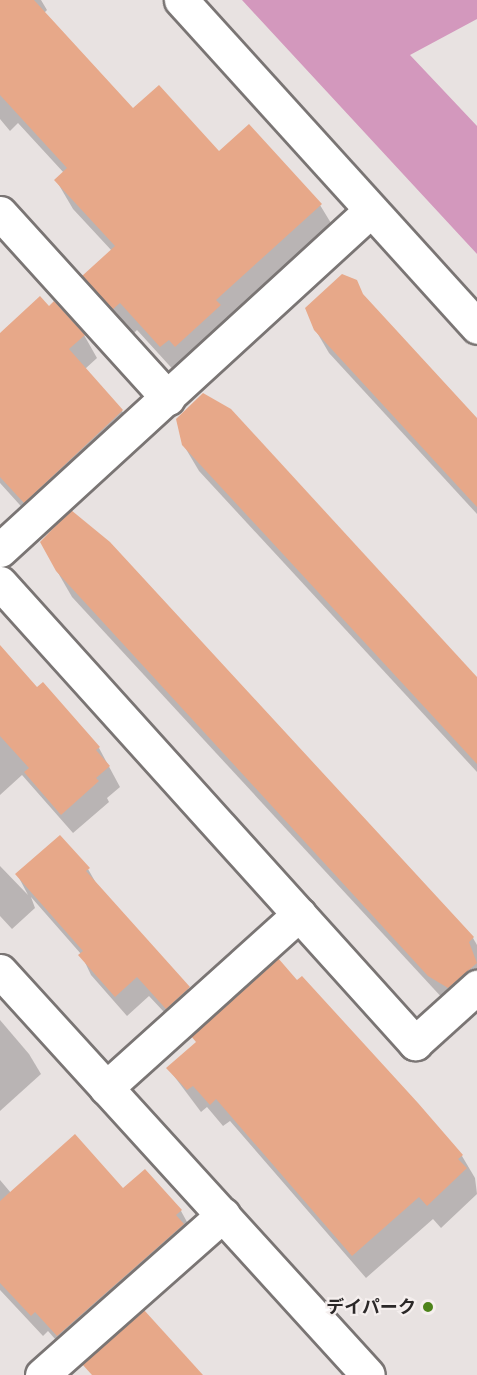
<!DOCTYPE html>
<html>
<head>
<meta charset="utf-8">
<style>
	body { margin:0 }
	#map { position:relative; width:477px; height:1375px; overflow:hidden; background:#e8e2e1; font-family:"Archivo Narrow","Noto Sans JP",sans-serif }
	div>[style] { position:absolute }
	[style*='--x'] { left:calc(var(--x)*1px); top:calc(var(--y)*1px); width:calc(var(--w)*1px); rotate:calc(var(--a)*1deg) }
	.water>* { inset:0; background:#d398bd }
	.shadow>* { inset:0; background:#0003 }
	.building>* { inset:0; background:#e7a889 }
	.roads { filter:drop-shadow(2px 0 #7a7574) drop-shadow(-2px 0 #7a7574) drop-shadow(0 2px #7a7574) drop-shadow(0 -2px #7a7574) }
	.minor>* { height:33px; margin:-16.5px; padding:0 16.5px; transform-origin:16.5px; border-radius:16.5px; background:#fff }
	.dots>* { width:16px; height:16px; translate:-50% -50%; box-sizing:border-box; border:3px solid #f5efee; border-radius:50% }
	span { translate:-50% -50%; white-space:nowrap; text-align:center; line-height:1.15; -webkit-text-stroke:4.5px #f5efee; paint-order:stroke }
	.poi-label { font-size:18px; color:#2b2828; font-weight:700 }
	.right { translate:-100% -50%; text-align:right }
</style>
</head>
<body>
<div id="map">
	<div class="water">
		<div style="clip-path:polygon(242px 0,477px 0,477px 19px,410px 55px,477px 126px,477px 254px)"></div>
	</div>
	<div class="shadow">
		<div style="clip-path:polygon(0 0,41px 0,47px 10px,44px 13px,133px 111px,320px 205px,337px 233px,178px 375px,137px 330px,130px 337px,101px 304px,84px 276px,112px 251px,73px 209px,56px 180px,64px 173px,18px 123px,10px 131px,0 119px)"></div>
		<div style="clip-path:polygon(367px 301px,477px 420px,477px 514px,329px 353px,315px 329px)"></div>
		<div style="clip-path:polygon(0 335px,84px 335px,97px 358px,85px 369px,122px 411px,135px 434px,38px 525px,0 483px)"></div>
		<div style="clip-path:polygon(183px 444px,477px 679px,477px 772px,199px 471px)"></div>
		<div style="clip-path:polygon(109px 543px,473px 938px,477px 945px,477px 1000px,445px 1001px,72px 597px,57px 571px)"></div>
		<div style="clip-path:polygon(0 646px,37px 689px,99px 748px,120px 787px,107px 798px,109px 802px,73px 833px,22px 775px,0 795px)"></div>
		<div style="clip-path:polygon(60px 837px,88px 869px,100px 890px,188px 988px,200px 1008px,178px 1027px,149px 996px,127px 1016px,91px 975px,81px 954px,31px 897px,35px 908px,12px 929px,0 916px,0 866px,28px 895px,17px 874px)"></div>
		<div style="clip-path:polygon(0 1020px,29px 1054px,41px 1074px,0 1111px)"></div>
		<div style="clip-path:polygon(168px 1068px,462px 1156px,475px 1178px,477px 1194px,441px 1228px,433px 1219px,366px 1278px,230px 1121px,223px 1126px,207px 1107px,201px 1112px)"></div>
		<div style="clip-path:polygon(0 1180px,11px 1193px,123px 1191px,181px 1211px,192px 1231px,70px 1356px,48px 1331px,43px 1336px,0 1290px)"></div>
	</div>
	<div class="building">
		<div style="clip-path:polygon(0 0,34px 0,133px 108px,159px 85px,219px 151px,249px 124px,322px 204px,216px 300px,221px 305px,175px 347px,169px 340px,160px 347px,120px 303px,113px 309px,82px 276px,115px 246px,54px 180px,67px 168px,0 95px)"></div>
		<div style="clip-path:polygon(342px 274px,357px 280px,363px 294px,477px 418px,477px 507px,314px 330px,305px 308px)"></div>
		<div style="clip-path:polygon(40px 296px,49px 306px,54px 301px,85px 335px,69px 349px,123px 410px,24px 503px,0 477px,0 333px)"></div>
		<div style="clip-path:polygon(203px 393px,231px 409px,477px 677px,477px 764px,182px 445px,176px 419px)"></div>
		<div style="clip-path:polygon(71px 510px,110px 542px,474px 937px,469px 942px,477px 963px,448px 988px,428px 976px,56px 571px,40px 542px)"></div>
		<div style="clip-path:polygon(0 645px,37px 687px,43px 682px,100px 747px,96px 750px,110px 766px,96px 778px,99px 781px,61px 815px,24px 772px,29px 768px,0 736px)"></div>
		<div style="clip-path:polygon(60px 835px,90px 868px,86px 871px,190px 987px,166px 1009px,137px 977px,115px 997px,78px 955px,83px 951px,15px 874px)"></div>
		<div style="clip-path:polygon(278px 958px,297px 980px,302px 976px,418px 1103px,463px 1155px,458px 1159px,467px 1168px,427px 1206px,419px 1197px,352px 1256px,216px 1099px,210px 1105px,193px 1086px,187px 1090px,166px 1068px,196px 1042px,191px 1036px)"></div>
		<div style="clip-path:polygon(75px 1134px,123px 1188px,145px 1169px,182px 1210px,176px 1215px,184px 1224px,57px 1336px,35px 1312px,31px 1316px,0 1283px,0 1201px)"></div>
		<div style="clip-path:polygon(144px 1310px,203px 1375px,92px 1375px,82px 1364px)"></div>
	</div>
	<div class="roads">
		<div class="minor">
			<div style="--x:181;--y:0;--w:441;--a:47.8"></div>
			<div style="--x:0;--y:213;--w:250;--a:47.8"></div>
			<div style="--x:0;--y:550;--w:502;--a:-42.5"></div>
			<div style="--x:0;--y:583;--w:620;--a:47.94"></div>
			<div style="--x:415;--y:1043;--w:84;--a:-42.1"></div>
			<div style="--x:0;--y:971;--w:546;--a:47.67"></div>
			<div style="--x:106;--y:1088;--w:260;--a:-42"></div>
			<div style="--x:42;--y:1375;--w:242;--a:-41.5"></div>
		</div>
	</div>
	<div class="dots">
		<div style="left:428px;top:1307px;background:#4d831a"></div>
	</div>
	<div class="poi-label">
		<span class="right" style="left:416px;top:1307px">デイパーク</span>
	</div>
</div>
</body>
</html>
